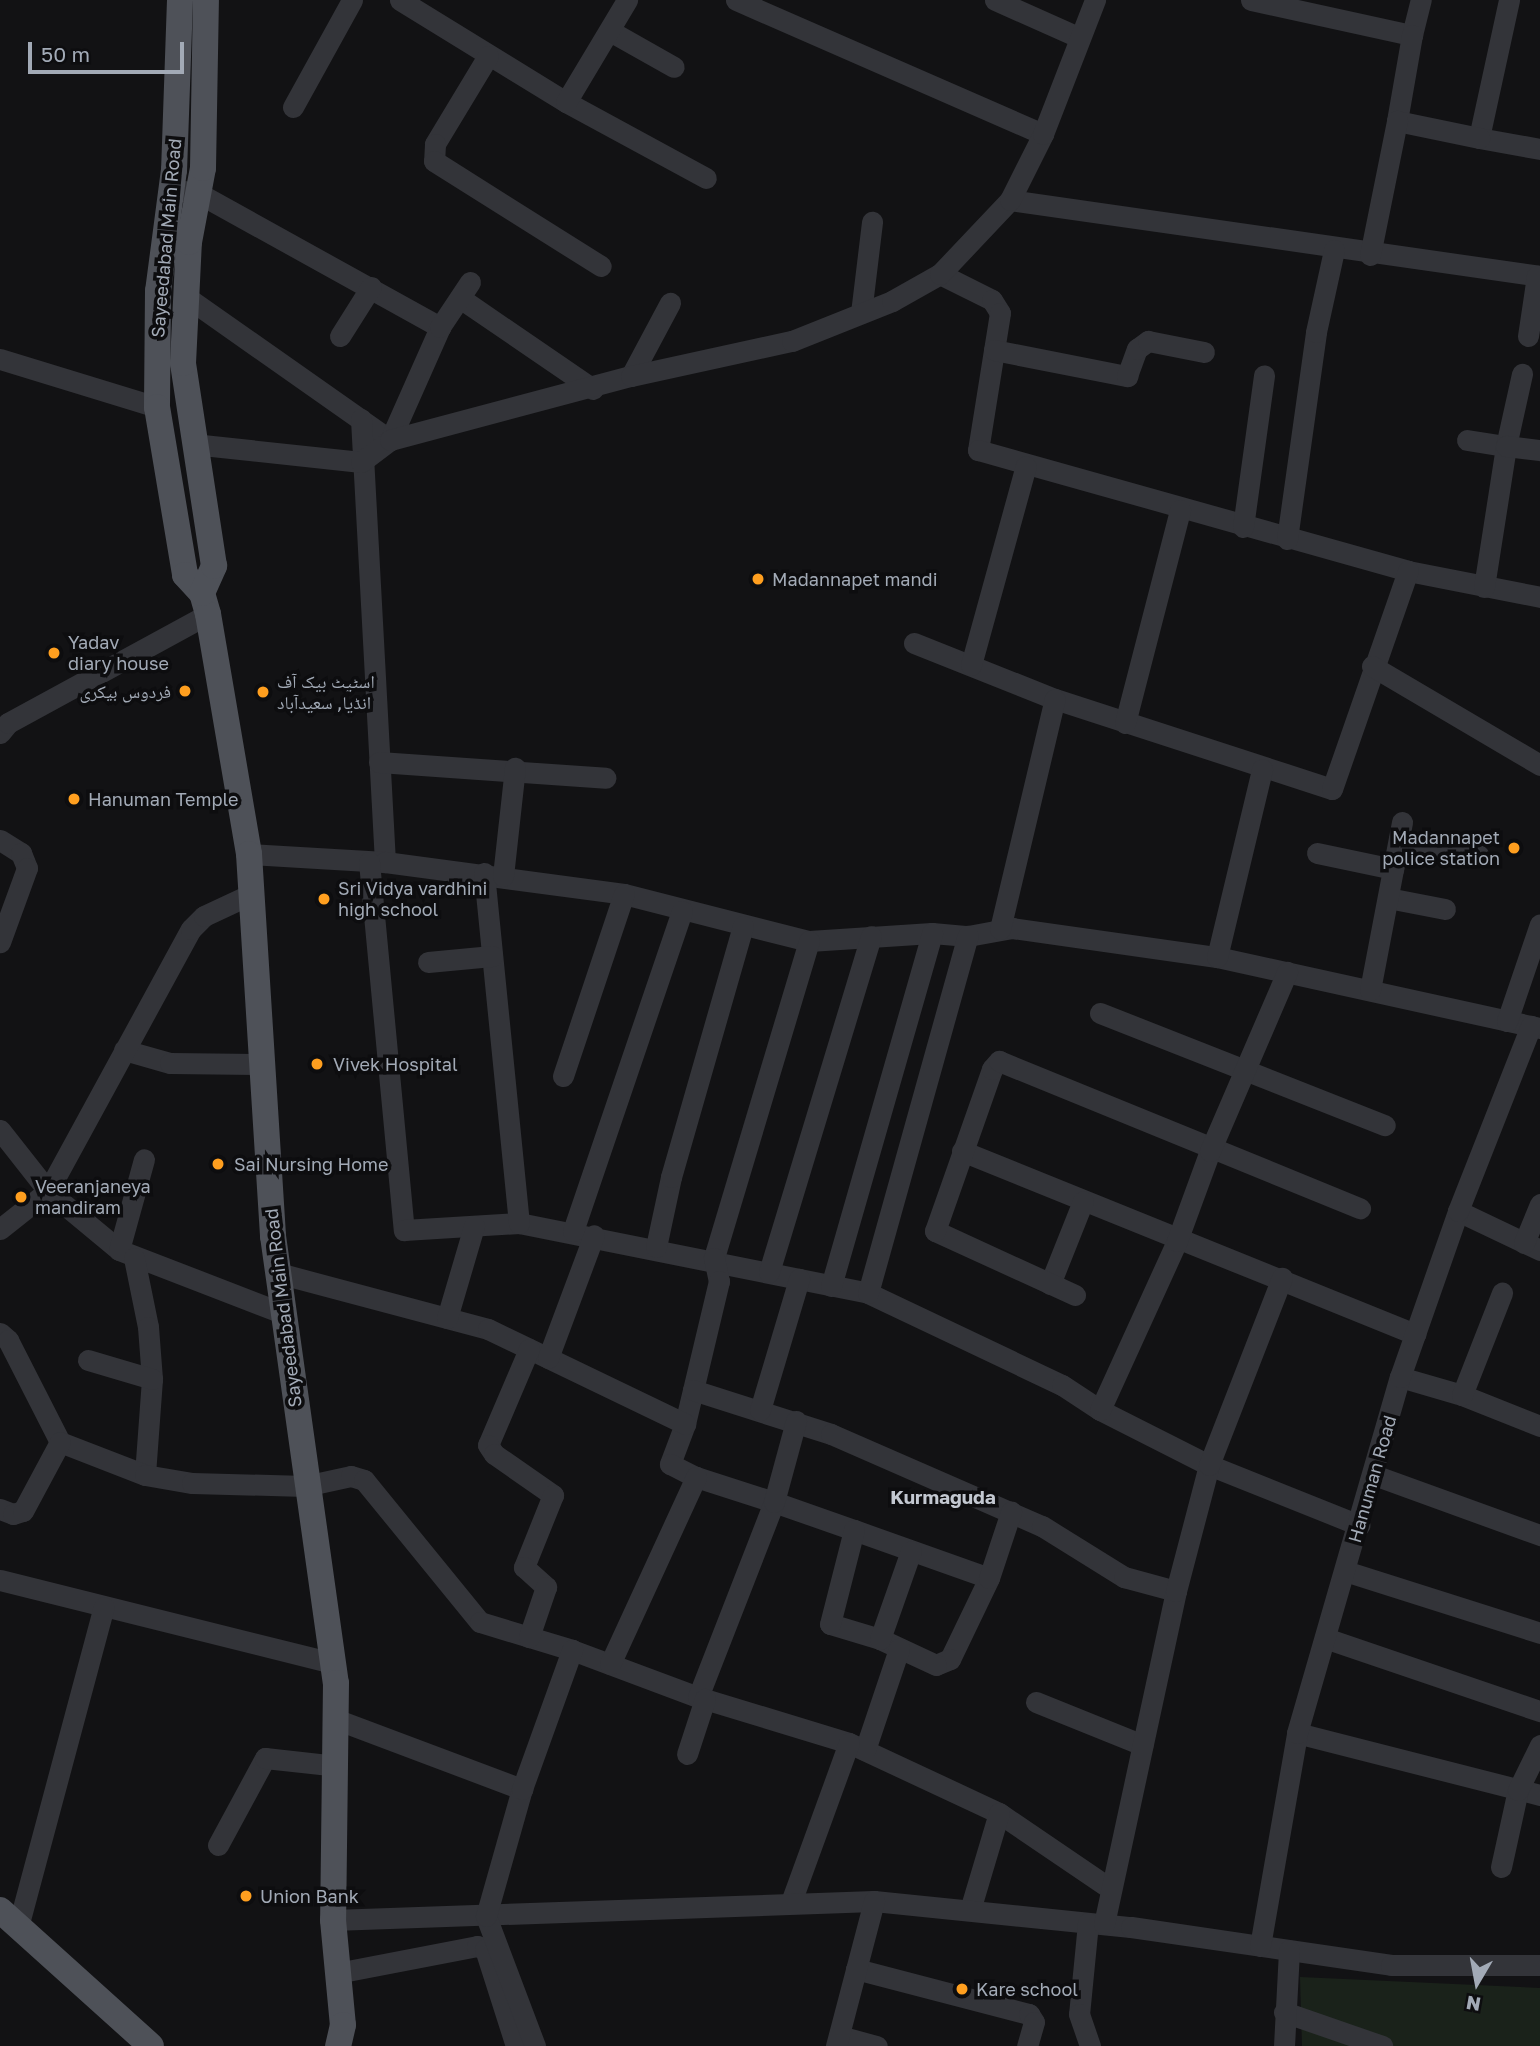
<!DOCTYPE html>
<html>
<head>
<meta charset="utf-8">
<style>
	body { margin:0 }
	#map { position:relative; width:1540px; height:2046px; overflow:hidden; background:#121214; font-family:"Golos Text","Noto Naskh Arabic",sans-serif }
	div>[style] { position:absolute }
	[style*='--x'] { left:calc(var(--x)*1px); top:calc(var(--y)*1px); width:calc(var(--w)*1px); rotate:calc(var(--a)*1deg) }
	.green>* { inset:0; background:#1a221a }
	.minor>* { height:21px; margin:-10.5px; padding:0 10.5px; transform-origin:10.5px; border-radius:10.5px; background:#333439 }
	.major>* { height:26px; margin:-13px; padding:0 13px; transform-origin:13px; border-radius:13px; background:#4e5158 }
	.dots>* { width:19px; height:19px; translate:-50% -50%; box-sizing:border-box; border:4px solid #0d0d0f; border-radius:50% }
	span { translate:-50% -50%; white-space:nowrap; text-align:center; line-height:1.15; -webkit-text-stroke:7px #0d0d0f; paint-order:stroke }
	.street-label { font-size:18px; color:#a2aab6 }
	.poi-label { font-size:18px; color:#a2aab6 }
	.left { translate:0 -50%; text-align:left }
	.right { translate:-100% -50%; text-align:right }
	.neighbourhood-label { font-size:19px; color:#c3c8d1; font-weight:700 }
	.north { position:absolute; left:1442px; top:1948px; width:70px; height:70px; -webkit-text-stroke:5px #0d0d0f; paint-order:stroke; rotate:190deg; font-size:19px; font-weight:700; line-height:28px; text-align:center; color:#a2aab6 }
	.north::after { content:''; display:block; margin:auto; width:24px; height:32px; background:#a2aab6; clip-path:polygon(50% 0,100% 100%,50% 72%,0 100%) }
	.scale { position:absolute; left:28px; top:42px; width:156px; height:32px; box-sizing:border-box; border:4px solid #a2aab6; border-top:0; padding-left:9px; font-size:21px; line-height:24px; white-space:nowrap; color:#a2aab6; -webkit-text-stroke:5px #0d0d0f; paint-order:stroke }
</style>
</head>
<body>
<div id="map">
	<div class="green">
		<div style="clip-path:polygon(1300px 1977px,1540px 1988px,1540px 2046px,1302px 2046px)"></div>
	</div>
	<div class="minor">
		<div style="--x:400;--y:0;--w:195;--a:31.6"></div>
		<div style="--x:566;--y:102;--w:159;--a:28.5"></div>
		<div style="--x:736;--y:0;--w:335;--a:23.6"></div>
		<div style="--x:995;--y:0;--w:91;--a:24"></div>
		<div style="--x:1251;--y:0;--w:165;--a:12.3"></div>
		<div style="--x:1412;--y:35;--w:36;--a:-76"></div>
		<div style="--x:1509;--y:0;--w:141;--a:102.3"></div>
		<div style="--x:1479;--y:138;--w:62;--a:10.2"></div>
		<div style="--x:610;--y:31;--w:73;--a:29.4"></div>
		<div style="--x:1412;--y:35;--w:87;--a:99.9"></div>
		<div style="--x:1397;--y:121;--w:84;--a:11.7"></div>
		<div style="--x:488;--y:56;--w:103;--a:121.1"></div>
		<div style="--x:435;--y:144;--w:17;--a:93"></div>
		<div style="--x:434;--y:161;--w:197;--a:32.2"></div>
		<div style="--x:566;--y:102;--w:119;--a:-59.1"></div>
		<div style="--x:293;--y:107;--w:122;--a:-61.1"></div>
		<div style="--x:183;--y:191;--w:15;--a:8"></div>
		<div style="--x:198;--y:193;--w:277;--a:29"></div>
		<div style="--x:1010;--y:200;--w:535;--a:8.16"></div>
		<div style="--x:1370;--y:255;--w:137;--a:-78.6"></div>
		<div style="--x:940;--y:274;--w:58;--a:26.6"></div>
		<div style="--x:992;--y:300;--w:15;--a:58"></div>
		<div style="--x:1000;--y:313;--w:139;--a:99.1"></div>
		<div style="--x:978;--y:450;--w:447;--a:15.7"></div>
		<div style="--x:1408;--y:571;--w:135;--a:11.1"></div>
		<div style="--x:185;--y:296;--w:251;--a:35.1"></div>
		<div style="--x:460;--y:298;--w:161;--a:34.4"></div>
		<div style="--x:861;--y:313;--w:92;--a:-83.1"></div>
		<div style="--x:340;--y:336;--w:58;--a:-57.7"></div>
		<div style="--x:1528;--y:336;--w:61;--a:-81.5"></div>
		<div style="--x:994;--y:350;--w:136;--a:11.1"></div>
		<div style="--x:1127;--y:376;--w:29;--a:-70"></div>
		<div style="--x:1137;--y:349;--w:14;--a:-36"></div>
		<div style="--x:1148;--y:341;--w:57;--a:11.1"></div>
		<div style="--x:0;--y:359;--w:164;--a:17"></div>
		<div style="--x:631;--y:376;--w:83;--a:-61.9"></div>
		<div style="--x:361;--y:419;--w:444;--a:86.9"></div>
		<div style="--x:390;--y:440;--w:124;--a:-66.1"></div>
		<div style="--x:440;--y:327;--w:54;--a:-56.3"></div>
		<div style="--x:1467;--y:440;--w:39;--a:9"></div>
		<div style="--x:1506;--y:446;--w:74;--a:-77.5"></div>
		<div style="--x:193;--y:444;--w:169;--a:6.1"></div>
		<div style="--x:361;--y:462;--w:36;--a:-37"></div>
		<div style="--x:390;--y:440;--w:249;--a:-14.9"></div>
		<div style="--x:631;--y:376;--w:165;--a:-12.3"></div>
		<div style="--x:792;--y:341;--w:108;--a:-21.8"></div>
		<div style="--x:892;--y:301;--w:55;--a:-29.4"></div>
		<div style="--x:940;--y:274;--w:102;--a:-46.6"></div>
		<div style="--x:1010;--y:200;--w:74;--a:-63.4"></div>
		<div style="--x:1043;--y:134;--w:144;--a:-68.8"></div>
		<div style="--x:1243;--y:527;--w:153;--a:-82.1"></div>
		<div style="--x:1287;--y:539;--w:209;--a:-82"></div>
		<div style="--x:1316;--y:332;--w:84;--a:-77.6"></div>
		<div style="--x:1484;--y:587;--w:143;--a:-81.1"></div>
		<div style="--x:1506;--y:446;--w:34;--a:7"></div>
		<div style="--x:914;--y:643;--w:152;--a:21.7"></div>
		<div style="--x:1055;--y:699;--w:291;--a:18"></div>
		<div style="--x:1332;--y:789;--w:231;--a:-70.8"></div>
		<div style="--x:971;--y:665;--w:206;--a:-74.6"></div>
		<div style="--x:1372;--y:666;--w:195;--a:30.5"></div>
		<div style="--x:1125;--y:723;--w:220;--a:-75.5"></div>
		<div style="--x:0;--y:733;--w:13;--a:-51"></div>
		<div style="--x:8;--y:723;--w:228;--a:-28.6"></div>
		<div style="--x:379;--y:762;--w:227;--a:4"></div>
		<div style="--x:1399;--y:839;--w:81;--a:11.4"></div>
		<div style="--x:0;--y:840;--w:25;--a:32"></div>
		<div style="--x:21;--y:853;--w:16;--a:68"></div>
		<div style="--x:27;--y:868;--w:79;--a:110"></div>
		<div style="--x:1317;--y:853;--w:78;--a:11.9"></div>
		<div style="--x:249;--y:854;--w:136;--a:3.4"></div>
		<div style="--x:385;--y:862;--w:241;--a:7.6"></div>
		<div style="--x:624;--y:894;--w:191;--a:14.3"></div>
		<div style="--x:809;--y:941;--w:123;--a:-3.7"></div>
		<div style="--x:932;--y:933;--w:36;--a:5"></div>
		<div style="--x:968;--y:936;--w:45;--a:-10.3"></div>
		<div style="--x:1012;--y:928;--w:207;--a:8.1"></div>
		<div style="--x:1217;--y:957;--w:331;--a:12.4"></div>
		<div style="--x:369;--y:862;--w:370;--a:84.6"></div>
		<div style="--x:404;--y:1230;--w:115;--a:-3.5"></div>
		<div style="--x:519;--y:1223;--w:356;--a:11.3"></div>
		<div style="--x:868;--y:1293;--w:215;--a:25.4"></div>
		<div style="--x:1062;--y:1385;--w:45;--a:33.3"></div>
		<div style="--x:1100;--y:1410;--w:122;--a:26.8"></div>
		<div style="--x:1209;--y:1465;--w:162;--a:21.8"></div>
		<div style="--x:484;--y:873;--w:352;--a:84.3"></div>
		<div style="--x:503;--y:876;--w:109;--a:-83.7"></div>
		<div style="--x:1388;--y:898;--w:58;--a:10.9"></div>
		<div style="--x:1000;--y:929;--w:236;--a:-76.6"></div>
		<div style="--x:809;--y:941;--w:331;--a:106.7"></div>
		<div style="--x:714;--y:1258;--w:24;--a:78"></div>
		<div style="--x:719;--y:1281;--w:147;--a:103.4"></div>
		<div style="--x:685;--y:1424;--w:43;--a:110.6"></div>
		<div style="--x:670;--y:1464;--w:29;--a:27"></div>
		<div style="--x:696;--y:1477;--w:82;--a:17.8"></div>
		<div style="--x:774;--y:1502;--w:85;--a:19.3"></div>
		<div style="--x:854;--y:1530;--w:143;--a:19.6"></div>
		<div style="--x:989;--y:1578;--w:90;--a:115.7"></div>
		<div style="--x:950;--y:1659;--w:15;--a:157"></div>
		<div style="--x:936;--y:1665;--w:62;--a:-155.1"></div>
		<div style="--x:880;--y:1639;--w:52;--a:-163.3"></div>
		<div style="--x:830;--y:1624;--w:97;--a:-75.7"></div>
		<div style="--x:1217;--y:957;--w:193;--a:-76.5"></div>
		<div style="--x:428;--y:962;--w:64;--a:-5.4"></div>
		<div style="--x:1370;--y:990;--w:171;--a:-79.2"></div>
		<div style="--x:1100;--y:1013;--w:306;--a:21.5"></div>
		<div style="--x:1507;--y:1021;--w:102;--a:-71.2"></div>
		<div style="--x:124;--y:1050;--w:48;--a:15.8"></div>
		<div style="--x:170;--y:1063;--w:90;--a:0.6"></div>
		<div style="--x:563;--y:1076;--w:192;--a:-71.5"></div>
		<div style="--x:0;--y:1130;--w:78;--a:51.8"></div>
		<div style="--x:48;--y:1191;--w:92;--a:39.7"></div>
		<div style="--x:119;--y:1250;--w:175;--a:21.1"></div>
		<div style="--x:962;--y:1151;--w:489;--a:22"></div>
		<div style="--x:1458;--y:1211;--w:91;--a:25.4"></div>
		<div style="--x:0;--y:1229;--w:61;--a:-38.4"></div>
		<div style="--x:48;--y:1191;--w:298;--a:-61.4"></div>
		<div style="--x:191;--y:929;--w:18;--a:-45"></div>
		<div style="--x:204;--y:916;--w:52;--a:-25.1"></div>
		<div style="--x:573;--y:1231;--w:338;--a:-71.2"></div>
		<div style="--x:1524;--y:1243;--w:42;--a:-67.7"></div>
		<div style="--x:656;--y:1247;--w:72;--a:-77.9"></div>
		<div style="--x:671;--y:1177;--w:261;--a:-74"></div>
		<div style="--x:119;--y:1250;--w:94;--a:-74.6"></div>
		<div style="--x:134;--y:1258;--w:70;--a:78.5"></div>
		<div style="--x:148;--y:1327;--w:52;--a:85.6"></div>
		<div style="--x:152;--y:1379;--w:96;--a:94.2"></div>
		<div style="--x:769;--y:1272;--w:351;--a:-73.1"></div>
		<div style="--x:278;--y:1273;--w:217;--a:14.9"></div>
		<div style="--x:488;--y:1329;--w:219;--a:25.7"></div>
		<div style="--x:1050;--y:1284;--w:89;--a:-68.3"></div>
		<div style="--x:831;--y:1286;--w:367;--a:-74"></div>
		<div style="--x:868;--y:1293;--w:371;--a:-74.4"></div>
		<div style="--x:1075;--y:1295;--w:154;--a:-155.4"></div>
		<div style="--x:935;--y:1231;--w:172;--a:-70.6"></div>
		<div style="--x:992;--y:1069;--w:11;--a:-49"></div>
		<div style="--x:999;--y:1061;--w:390;--a:22.2"></div>
		<div style="--x:447;--y:1318;--w:96;--a:-73.6"></div>
		<div style="--x:0;--y:1333;--w:11;--a:41"></div>
		<div style="--x:8;--y:1340;--w:114;--a:63"></div>
		<div style="--x:60;--y:1442;--w:91;--a:21.2"></div>
		<div style="--x:145;--y:1475;--w:48;--a:9.7"></div>
		<div style="--x:192;--y:1483;--w:113;--a:1.5"></div>
		<div style="--x:305;--y:1486;--w:47;--a:-12.3"></div>
		<div style="--x:351;--y:1476;--w:14;--a:17"></div>
		<div style="--x:364;--y:1480;--w:183;--a:50.8"></div>
		<div style="--x:480;--y:1622;--w:96;--a:16.9"></div>
		<div style="--x:572;--y:1650;--w:134;--a:20.5"></div>
		<div style="--x:698;--y:1697;--w:158;--a:16.9"></div>
		<div style="--x:849;--y:1743;--w:166;--a:25"></div>
		<div style="--x:999;--y:1813;--w:135;--a:34.2"></div>
		<div style="--x:529;--y:1349;--w:104;--a:113.1"></div>
		<div style="--x:488;--y:1445;--w:11;--a:56"></div>
		<div style="--x:494;--y:1454;--w:72;--a:34.8"></div>
		<div style="--x:553;--y:1495;--w:78;--a:111.9"></div>
		<div style="--x:524;--y:1567;--w:30;--a:42"></div>
		<div style="--x:546;--y:1587;--w:53;--a:108.8"></div>
		<div style="--x:548;--y:1358;--w:131;--a:-69.5"></div>
		<div style="--x:88;--y:1360;--w:67;--a:16.5"></div>
		<div style="--x:1400;--y:1377;--w:65;--a:16.2"></div>
		<div style="--x:1462;--y:1395;--w:84;--a:21.7"></div>
		<div style="--x:693;--y:1390;--w:145;--a:17.7"></div>
		<div style="--x:831;--y:1434;--w:230;--a:23.6"></div>
		<div style="--x:1042;--y:1526;--w:97;--a:31.9"></div>
		<div style="--x:1124;--y:1577;--w:54;--a:15.1"></div>
		<div style="--x:1462;--y:1395;--w:110;--a:-68.6"></div>
		<div style="--x:760;--y:1410;--w:137;--a:-73.4"></div>
		<div style="--x:1100;--y:1410;--w:186;--a:-65.5"></div>
		<div style="--x:1177;--y:1241;--w:96;--a:-69.9"></div>
		<div style="--x:1210;--y:1151;--w:195;--a:-66.7"></div>
		<div style="--x:1374;--y:1475;--w:177;--a:19.9"></div>
		<div style="--x:0;--y:1509;--w:14;--a:21"></div>
		<div style="--x:13;--y:1514;--w:10;--a:-17"></div>
		<div style="--x:23;--y:1511;--w:78;--a:-61.8"></div>
		<div style="--x:1345;--y:1571;--w:205;--a:17.6"></div>
		<div style="--x:989;--y:1578;--w:70;--a:-71.6"></div>
		<div style="--x:0;--y:1580;--w:343;--a:14"></div>
		<div style="--x:1325;--y:1638;--w:227;--a:18.8"></div>
		<div style="--x:880;--y:1639;--w:93;--a:-70.6"></div>
		<div style="--x:610;--y:1664;--w:206;--a:-65.3"></div>
		<div style="--x:698;--y:1697;--w:209;--a:-68.7"></div>
		<div style="--x:774;--y:1502;--w:84;--a:-74.8"></div>
		<div style="--x:1036;--y:1702;--w:115;--a:21.9"></div>
		<div style="--x:338;--y:1720;--w:197;--a:20.6"></div>
		<div style="--x:1297;--y:1733;--w:251;--a:14.3"></div>
		<div style="--x:865;--y:1750;--w:107;--a:-71.4"></div>
		<div style="--x:687;--y:1754;--w:58;--a:-71.9"></div>
		<div style="--x:218;--y:1845;--w:99;--a:-61.6"></div>
		<div style="--x:265;--y:1758;--w:72;--a:6.3"></div>
		<div style="--x:1501;--y:1867;--w:79;--a:-77.6"></div>
		<div style="--x:1518;--y:1790;--w:50;--a:-63.9"></div>
		<div style="--x:791;--y:1902;--w:169;--a:-70"></div>
		<div style="--x:970;--y:1910;--w:101;--a:-73.4"></div>
		<div style="--x:333;--y:1920;--w:541;--a:-2.01"></div>
		<div style="--x:874;--y:1901;--w:258;--a:5.8"></div>
		<div style="--x:1131;--y:1927;--w:263;--a:8.3"></div>
		<div style="--x:1391;--y:1965;--w:149;--a:0"></div>
		<div style="--x:1088;--y:1923;--w:91;--a:95.6"></div>
		<div style="--x:1079;--y:2014;--w:34;--a:71"></div>
		<div style="--x:1104;--y:1924;--w:341;--a:-77.8"></div>
		<div style="--x:1176;--y:1591;--w:130;--a:-75.3"></div>
		<div style="--x:1209;--y:1465;--w:201;--a:-68.7"></div>
		<div style="--x:18;--y:1927;--w:331;--a:-75"></div>
		<div style="--x:1260;--y:1946;--w:216;--a:-80.1"></div>
		<div style="--x:1297;--y:1733;--w:371;--a:-73.9"></div>
		<div style="--x:1400;--y:1377;--w:176;--a:-70.7"></div>
		<div style="--x:1458;--y:1211;--w:199;--a:-68.5"></div>
		<div style="--x:856;--y:1969;--w:179;--a:14.6"></div>
		<div style="--x:1029;--y:2014;--w:9;--a:58"></div>
		<div style="--x:1034;--y:2022;--w:25;--a:106"></div>
		<div style="--x:337;--y:1973;--w:143;--a:-10.9"></div>
		<div style="--x:477;--y:1946;--w:9;--a:21"></div>
		<div style="--x:485;--y:1949;--w:102;--a:72.3"></div>
		<div style="--x:1284;--y:2012;--w:104;--a:19.1"></div>
		<div style="--x:839;--y:2036;--w:39;--a:15"></div>
		<div style="--x:535;--y:2046;--w:139;--a:-110.7"></div>
		<div style="--x:486;--y:1916;--w:132;--a:-74.2"></div>
		<div style="--x:522;--y:1789;--w:148;--a:-70.2"></div>
		<div style="--x:836;--y:2046;--w:150;--a:-75.3"></div>
		<div style="--x:1284;--y:2046;--w:96;--a:-87"></div>
	</div>
	<div class="major">
		<div style="--x:180;--y:0;--w:170;--a:92"></div>
		<div style="--x:174;--y:170;--w:122;--a:97.5"></div>
		<div style="--x:158;--y:291;--w:116;--a:90.5"></div>
		<div style="--x:157;--y:407;--w:170;--a:80.5"></div>
		<div style="--x:185;--y:575;--w:25;--a:47"></div>
		<div style="--x:202;--y:593;--w:22;--a:74"></div>
		<div style="--x:208;--y:614;--w:243;--a:80.3"></div>
		<div style="--x:249;--y:854;--w:383;--a:86.4"></div>
		<div style="--x:273;--y:1236;--w:451;--a:82"></div>
		<div style="--x:336;--y:1683;--w:237;--a:90.7"></div>
		<div style="--x:333;--y:1920;--w:105;--a:84.6"></div>
		<div style="--x:343;--y:2025;--w:22;--a:103"></div>
		<div style="--x:202;--y:593;--w:30;--a:-66"></div>
		<div style="--x:214;--y:566;--w:205;--a:-98.7"></div>
		<div style="--x:183;--y:363;--w:121;--a:-87.2"></div>
		<div style="--x:189;--y:242;--w:75;--a:-79.3"></div>
		<div style="--x:203;--y:168;--w:168;--a:-89"></div>
		<div style="--x:0;--y:1910;--w:203;--a:42"></div>
	</div>
	<div class="dots">
		<div style="left:758px;top:579px;background:#ff9f1f"></div>
		<div style="left:54px;top:653px;background:#ff9f1f"></div>
		<div style="left:185px;top:691px;background:#ff9f1f"></div>
		<div style="left:263px;top:692px;background:#ff9f1f"></div>
		<div style="left:74px;top:799px;background:#ff9f1f"></div>
		<div style="left:1514px;top:848px;background:#ff9f1f"></div>
		<div style="left:324px;top:899px;background:#ff9f1f"></div>
		<div style="left:317px;top:1064px;background:#ff9f1f"></div>
		<div style="left:218px;top:1164px;background:#ff9f1f"></div>
		<div style="left:21px;top:1197px;background:#ff9f1f"></div>
		<div style="left:246px;top:1896px;background:#ff9f1f"></div>
		<div style="left:962px;top:1989px;background:#ff9f1f"></div>
	</div>
	<div class="street-label">
		<span style="left:166px;top:238px;rotate:-85deg">Sayeedabad Main Road</span>
		<span style="left:283px;top:1308px;rotate:-97deg">Sayeedabad Main Road</span>
		<span style="left:1372px;top:1479px;rotate:-74deg">Hanuman Road</span>
	</div>
	<div class="poi-label">
		<span class="left" style="left:772px;top:579px">Madannapet mandi</span>
		<span class="left" style="left:68px;top:653px">Yadav<br>diary house</span>
		<span class="left" style="left:277px;top:692px">اسٹیٹ بیک آف<br>انڈیا, سعیدآباد</span>
		<span class="right" style="left:171px;top:691px">فردوس بیکری</span>
		<span class="left" style="left:88px;top:799px">Hanuman Temple</span>
		<span class="right" style="left:1500px;top:848px">Madannapet<br>police station</span>
		<span class="left" style="left:338px;top:899px">Sri Vidya vardhini<br>high school</span>
		<span class="left" style="left:333px;top:1064px">Vivek Hospital</span>
		<span class="left" style="left:234px;top:1164px">Sai Nursing Home</span>
		<span class="left" style="left:35px;top:1197px">Veeranjaneya<br>mandiram</span>
		<span class="left" style="left:260px;top:1896px">Union Bank</span>
		<span class="left" style="left:976px;top:1989px">Kare school</span>
	</div>
	<div class="neighbourhood-label">
		<span style="left:943px;top:1497px">Kurmaguda</span>
	</div>
	<div class="north">N</div>
	<div class="scale">50 m</div>
</div>
</body>
</html>
